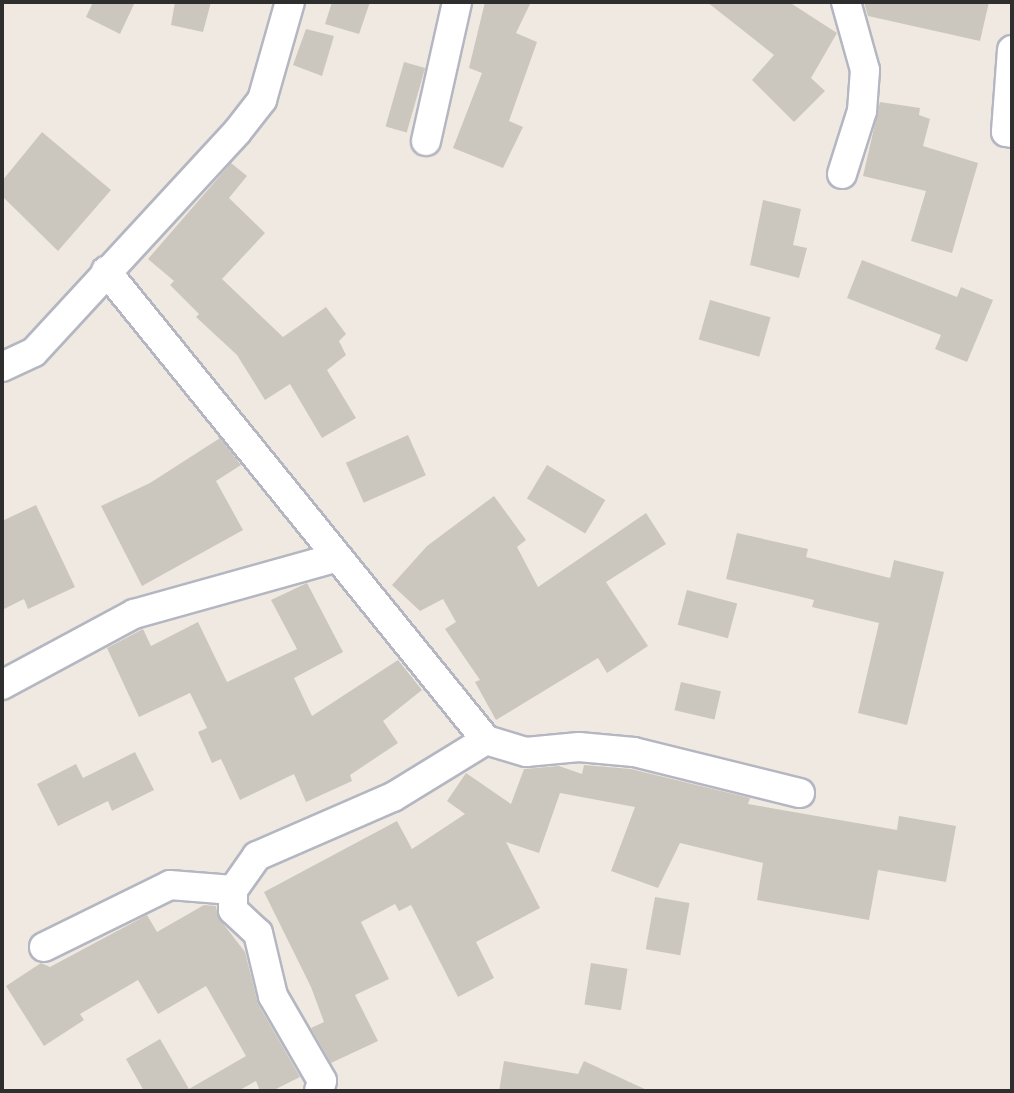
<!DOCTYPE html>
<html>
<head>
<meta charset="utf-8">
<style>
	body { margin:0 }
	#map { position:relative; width:1014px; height:1093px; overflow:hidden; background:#efe9e1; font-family:Mulish,sans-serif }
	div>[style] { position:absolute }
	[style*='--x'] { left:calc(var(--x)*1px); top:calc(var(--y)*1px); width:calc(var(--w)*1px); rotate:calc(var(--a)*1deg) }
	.building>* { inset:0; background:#cbc7bf; transform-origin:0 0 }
	.roads { filter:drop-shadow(2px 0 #b4b7c1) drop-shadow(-2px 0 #b4b7c1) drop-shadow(0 2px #b4b7c1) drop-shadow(0 -2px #b4b7c1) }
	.minor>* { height:28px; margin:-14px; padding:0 14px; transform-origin:14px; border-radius:14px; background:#fff }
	span { translate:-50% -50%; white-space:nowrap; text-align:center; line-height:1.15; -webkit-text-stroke:8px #fff; paint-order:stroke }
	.frame { position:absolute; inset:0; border:4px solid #2e2e2e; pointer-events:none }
</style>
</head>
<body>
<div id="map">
	<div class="building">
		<div style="clip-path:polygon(93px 2px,135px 2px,120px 34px,86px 17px)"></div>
		<div style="clip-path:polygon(175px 2px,211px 2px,203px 32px,171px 25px)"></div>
		<div style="clip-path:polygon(332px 2px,370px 2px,359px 34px,325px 24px)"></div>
		<div style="clip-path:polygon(485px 2px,531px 2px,516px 33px,537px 42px,509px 121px,523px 127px,503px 168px,453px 148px,482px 73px,469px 68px)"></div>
		<div style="clip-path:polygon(707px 2px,789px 2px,837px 33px,811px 78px,825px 91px,794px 122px,752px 80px,774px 55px)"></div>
		<div style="clip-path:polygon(864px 2px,989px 2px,980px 41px,868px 16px)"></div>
		<div style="clip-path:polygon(306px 29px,334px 36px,322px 76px,293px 65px)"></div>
		<div style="left:404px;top:62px;width:22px;height:67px;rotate:16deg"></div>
		<div style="clip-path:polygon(880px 102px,920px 108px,919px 115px,930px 119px,923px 146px,978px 163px,952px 253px,911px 241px,926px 191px,863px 176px)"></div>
		<div style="clip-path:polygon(42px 132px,111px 190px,58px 251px,2px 196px,2px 181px)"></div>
		<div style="clip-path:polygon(231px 163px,247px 176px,229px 198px,265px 233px,222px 279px,283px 337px,326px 307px,346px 334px,339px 341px,346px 355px,327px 370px,356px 418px,322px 438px,290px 384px,265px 400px,237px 355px,196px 317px,199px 314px,170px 285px,174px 281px,148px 259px)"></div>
		<div style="clip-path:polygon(763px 200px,801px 209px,793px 245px,807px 248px,799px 278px,750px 265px)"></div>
		<div style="clip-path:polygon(862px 260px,957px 297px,961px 287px,993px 300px,967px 362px,935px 349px,941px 335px,847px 298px)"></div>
		<div style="left:710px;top:300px;width:63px;height:41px;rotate:16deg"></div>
		<div style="left:408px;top:435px;width:44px;height:68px;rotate:66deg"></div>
		<div style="clip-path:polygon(220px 438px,241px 465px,216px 481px,243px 530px,142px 586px,101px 506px,150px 483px)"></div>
		<div style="left:547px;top:465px;width:68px;height:39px;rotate:31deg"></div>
		<div style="clip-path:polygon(494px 496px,526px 540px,517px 547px,538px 587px,646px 513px,666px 544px,606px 582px,648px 646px,607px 673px,598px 658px,496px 720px,475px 682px,480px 680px,445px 629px,456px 622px,443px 599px,420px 611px,392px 585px,427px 546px)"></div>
		<div style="clip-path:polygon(36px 505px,75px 587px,28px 609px,24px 599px,2px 610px,2px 521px)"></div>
		<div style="clip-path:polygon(737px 533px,808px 549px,806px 557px,890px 578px,894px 560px,944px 572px,907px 725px,858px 713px,879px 623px,812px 607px,814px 600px,726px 579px)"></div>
		<div style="clip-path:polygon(307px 583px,343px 652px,294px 678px,312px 716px,398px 660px,422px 690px,383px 721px,398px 743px,350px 775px,352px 781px,306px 802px,294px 774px,240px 800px,221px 759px,212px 763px,198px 732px,207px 728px,190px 693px,139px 717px,107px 648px,143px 629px,151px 646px,198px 622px,227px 682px,297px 649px,271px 600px)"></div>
		<div style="left:687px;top:590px;width:52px;height:36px;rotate:15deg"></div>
		<div style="left:681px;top:682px;width:41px;height:29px;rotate:13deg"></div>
		<div style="clip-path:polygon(135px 752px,154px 790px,112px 811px,108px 801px,58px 826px,37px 784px,76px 764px,83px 778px)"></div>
		<div style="clip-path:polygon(584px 765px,631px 769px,750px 798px,748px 804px,897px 830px,899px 816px,956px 826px,946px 882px,878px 870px,869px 920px,757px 900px,763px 863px,680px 843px,658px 888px,611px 871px,635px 807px,560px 793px,539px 853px,506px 842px,540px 908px,476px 942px,494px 978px,458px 997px,411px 905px,399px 911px,395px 904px,361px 922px,389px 979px,355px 995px,378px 1041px,331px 1063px,311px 1028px,324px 1022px,311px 987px,264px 892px,397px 821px,412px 849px,465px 814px,447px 801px,466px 773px,511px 804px,524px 769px,559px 766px,582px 774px)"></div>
		<div style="left:655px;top:897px;width:35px;height:53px;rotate:10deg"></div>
		<div style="clip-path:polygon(204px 905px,216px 906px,218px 917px,245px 952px,258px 1004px,300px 1077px,272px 1091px,260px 1091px,256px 1081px,238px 1091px,144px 1091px,126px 1059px,160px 1039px,189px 1089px,246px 1056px,206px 986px,158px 1014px,138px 980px,80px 1014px,84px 1020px,44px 1046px,6px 986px,41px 963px,50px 967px,147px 915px,157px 932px)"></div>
		<div style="left:591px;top:963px;width:37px;height:42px;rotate:9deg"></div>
		<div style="clip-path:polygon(504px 1061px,578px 1074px,584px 1061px,649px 1091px,499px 1091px)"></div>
	</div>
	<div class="roads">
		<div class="minor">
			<div style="--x:1012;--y:50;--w:82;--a:94.2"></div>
			<div style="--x:1006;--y:132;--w:6;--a:9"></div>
			<div style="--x:426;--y:141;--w:142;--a:-77.4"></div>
			<div style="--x:842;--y:174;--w:66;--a:-72.4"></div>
			<div style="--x:862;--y:111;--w:41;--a:-85.8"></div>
			<div style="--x:865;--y:70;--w:71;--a:-105.6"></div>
			<div style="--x:106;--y:271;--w:604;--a:50.98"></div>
			<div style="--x:2;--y:367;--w:35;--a:-25"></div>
			<div style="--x:34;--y:352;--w:299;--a:-47.3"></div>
			<div style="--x:237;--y:132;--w:41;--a:-52"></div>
			<div style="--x:262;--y:100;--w:102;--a:-74.1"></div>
			<div style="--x:2;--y:685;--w:150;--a:-28.3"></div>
			<div style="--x:134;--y:614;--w:209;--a:-15.6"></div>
			<div style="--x:233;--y:890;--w:20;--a:90"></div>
			<div style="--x:233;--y:910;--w:34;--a:43"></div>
			<div style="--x:258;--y:933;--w:65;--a:76.6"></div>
			<div style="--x:273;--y:996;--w:98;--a:60"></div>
			<div style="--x:322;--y:1081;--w:10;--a:107"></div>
			<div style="--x:44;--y:947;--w:140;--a:-26.2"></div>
			<div style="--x:170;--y:885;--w:63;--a:4.5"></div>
			<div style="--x:233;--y:890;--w:42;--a:-54.8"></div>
			<div style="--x:257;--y:856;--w:148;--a:-23.5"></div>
			<div style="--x:393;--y:797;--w:109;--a:-31.5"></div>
			<div style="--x:486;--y:740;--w:42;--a:16.7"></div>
			<div style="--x:526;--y:752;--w:53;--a:-5.4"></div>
			<div style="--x:579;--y:747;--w:55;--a:5.2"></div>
			<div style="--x:634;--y:752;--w:171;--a:13.9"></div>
		</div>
	</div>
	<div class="frame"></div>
</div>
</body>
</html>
